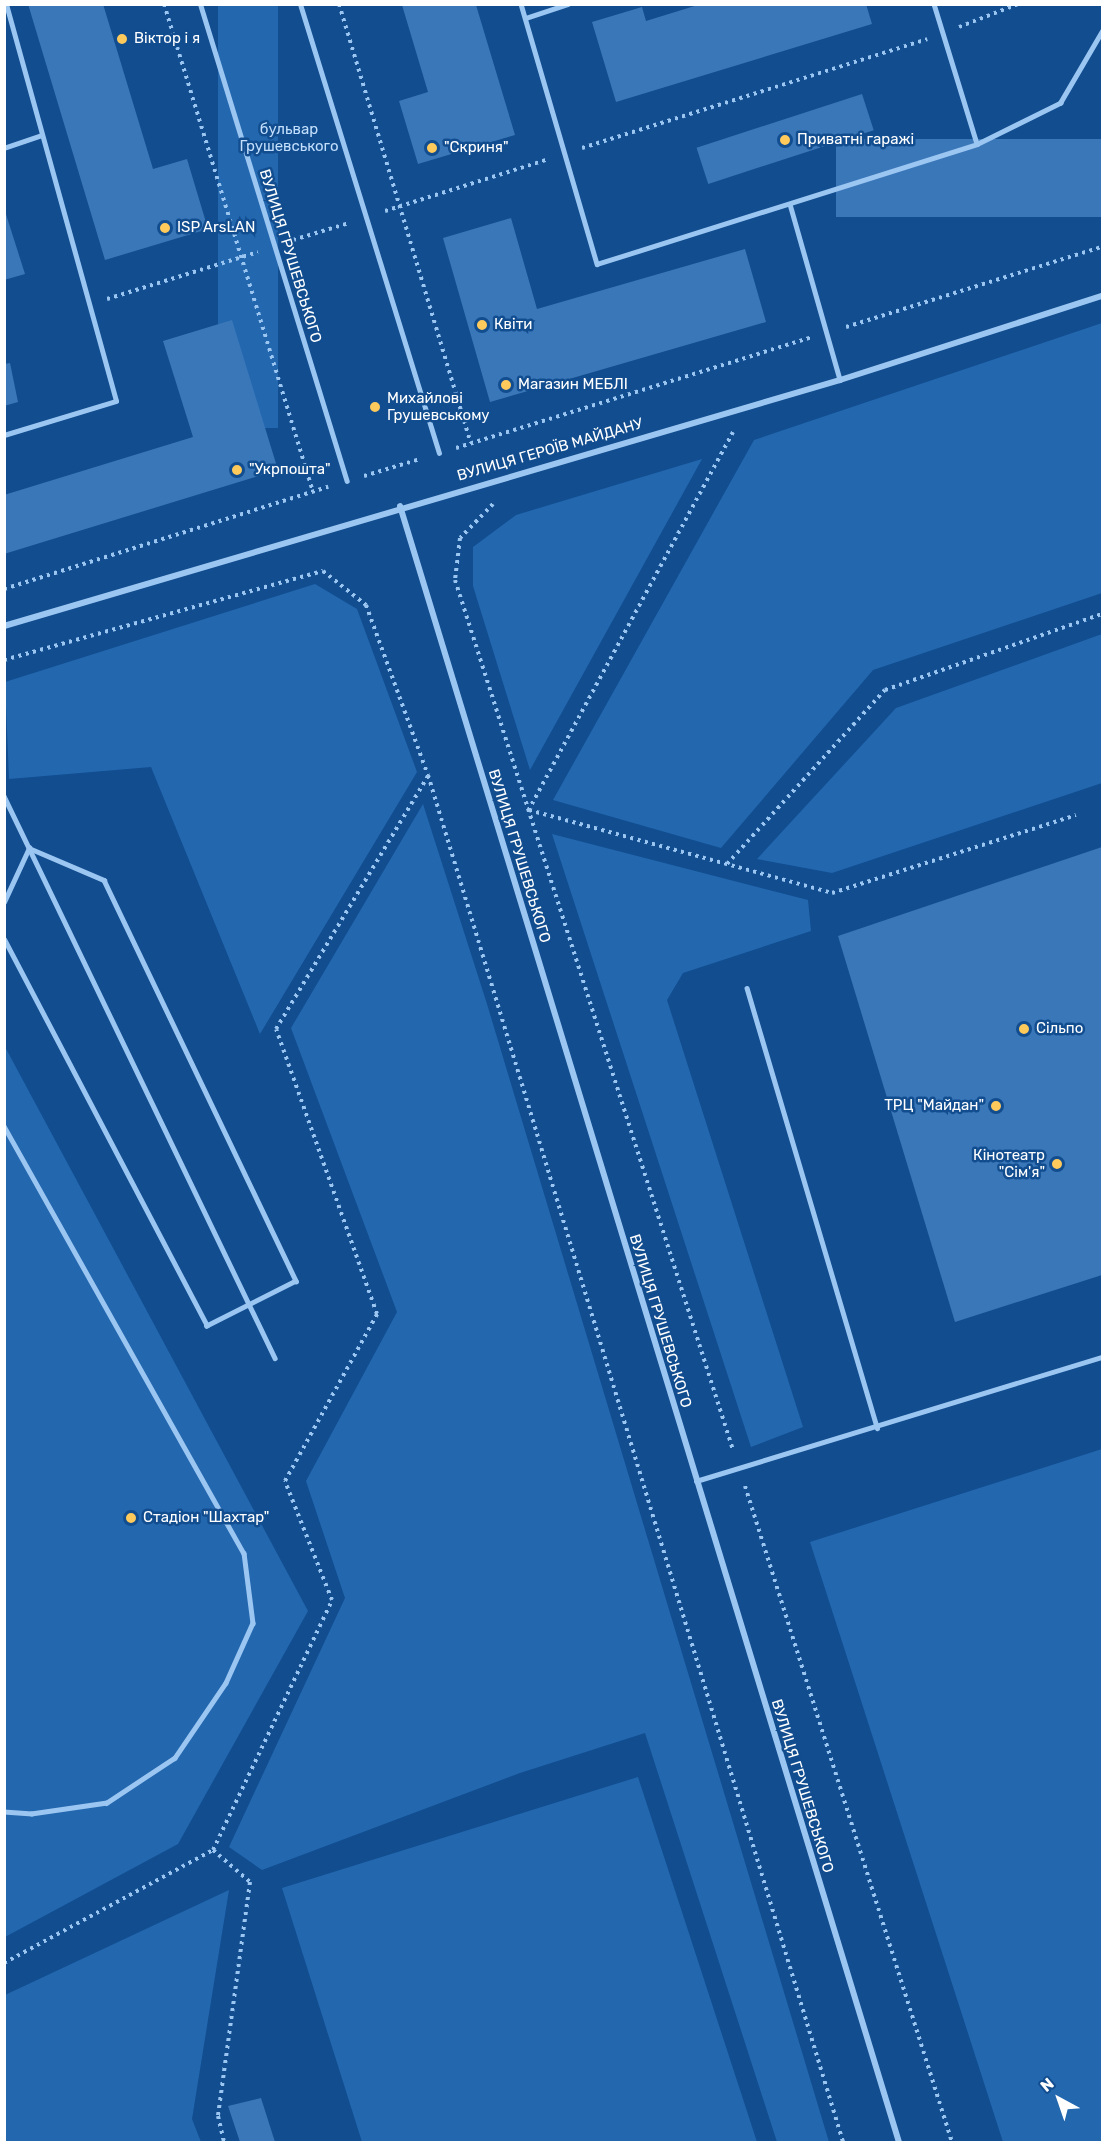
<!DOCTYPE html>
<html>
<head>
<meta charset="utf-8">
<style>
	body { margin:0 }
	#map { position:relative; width:1107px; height:2147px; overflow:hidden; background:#114d8f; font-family:Rubik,sans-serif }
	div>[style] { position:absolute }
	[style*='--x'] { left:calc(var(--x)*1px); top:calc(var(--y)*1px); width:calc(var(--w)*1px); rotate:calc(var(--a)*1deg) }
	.green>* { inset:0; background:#2367af; transform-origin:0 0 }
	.building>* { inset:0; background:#3a77b9; transform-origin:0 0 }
	.path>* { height:4px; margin-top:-2px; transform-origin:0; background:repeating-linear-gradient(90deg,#9bc6f2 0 3px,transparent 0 7.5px) }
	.service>* { height:4.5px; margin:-2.25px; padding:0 2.25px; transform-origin:2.25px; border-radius:2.25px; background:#9bc6f2 }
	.pedestrian>* { height:5px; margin:-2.5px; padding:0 2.5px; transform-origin:2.5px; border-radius:2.5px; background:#9bc6f2 }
	.minor>* { height:6px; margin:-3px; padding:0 3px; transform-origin:3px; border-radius:3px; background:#9bc6f2 }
	.dots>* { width:16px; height:16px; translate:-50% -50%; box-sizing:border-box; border:3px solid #114d8f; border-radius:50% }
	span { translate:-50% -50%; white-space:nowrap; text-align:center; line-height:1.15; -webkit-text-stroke:5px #114d8f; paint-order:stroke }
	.poi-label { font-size:15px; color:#fff }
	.left { translate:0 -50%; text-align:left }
	.right { translate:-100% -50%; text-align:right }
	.park-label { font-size:15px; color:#c3dffd }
	.street-label { font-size:15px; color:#fff }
	.frame { position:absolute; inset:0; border:6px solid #fff; pointer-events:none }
	.north { position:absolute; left:1029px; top:2069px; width:60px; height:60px; -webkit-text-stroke:4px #114d8f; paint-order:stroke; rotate:320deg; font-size:16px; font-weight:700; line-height:24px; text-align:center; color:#fff }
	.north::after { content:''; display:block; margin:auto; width:21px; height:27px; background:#fff; clip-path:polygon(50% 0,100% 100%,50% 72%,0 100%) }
</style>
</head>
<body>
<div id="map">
	<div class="green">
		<div style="left:218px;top:5px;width:60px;height:423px"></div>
		<div style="clip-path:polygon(1102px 323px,1102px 593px,873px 670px,721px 848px,553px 800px,754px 440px)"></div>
		<div style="clip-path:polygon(702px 459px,530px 770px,473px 586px,473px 547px,516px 515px)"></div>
		<div style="clip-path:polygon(315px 584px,357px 609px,417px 772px,260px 1034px,151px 767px,9px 779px,5px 682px)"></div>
		<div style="clip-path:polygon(1102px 634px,1102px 783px,832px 873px,757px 859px,896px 708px)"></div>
		<div style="clip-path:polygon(423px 804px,487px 1004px,829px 2142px,777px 2142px,645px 1733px,520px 1773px,262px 1870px,229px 1847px,345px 1598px,306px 1481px,397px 1312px,291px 1028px)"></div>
		<div style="clip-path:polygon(552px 834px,808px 900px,811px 931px,683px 973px,667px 1000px,803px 1427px,751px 1447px)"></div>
		<div style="clip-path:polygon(4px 1045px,308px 1611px,178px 1844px,5px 1937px)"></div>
		<div style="clip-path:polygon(1102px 1449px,1102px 2142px,1003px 2142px,810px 1542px)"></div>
		<div style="clip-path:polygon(638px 1777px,757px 2142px,362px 2142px,282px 1888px)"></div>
		<div style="clip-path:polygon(229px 1890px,192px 2119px,201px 2142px,5px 2142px,5px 1995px)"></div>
	</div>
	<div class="building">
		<div style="clip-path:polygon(28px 4px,103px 4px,153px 169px,187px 159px,208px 229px,105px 260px)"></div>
		<div style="clip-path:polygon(701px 4px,866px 4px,872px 24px,616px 102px,592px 22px,642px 7px,646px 21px)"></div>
		<div style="clip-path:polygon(402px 5px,476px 5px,515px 135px,418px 164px,399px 101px,428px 92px)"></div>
		<div style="left:862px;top:94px;width:38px;height:174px;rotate:72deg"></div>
		<div style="left:1102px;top:139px;width:78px;height:266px;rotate:90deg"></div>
		<div style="clip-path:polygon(4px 208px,25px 274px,4px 280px)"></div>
		<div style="clip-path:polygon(511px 218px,537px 309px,745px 249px,766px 322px,490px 402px,443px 238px)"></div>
		<div style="clip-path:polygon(232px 320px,278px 470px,4px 554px,4px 495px,193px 437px,163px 341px)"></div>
		<div style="clip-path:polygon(10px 363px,18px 402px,4px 406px,4px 364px)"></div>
		<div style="clip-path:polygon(1102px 847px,1102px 1275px,955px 1322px,838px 936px)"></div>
		<div style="clip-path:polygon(261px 2098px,275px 2142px,240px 2142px,228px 2106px)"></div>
	</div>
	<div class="path">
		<div style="--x:164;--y:4;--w:510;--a:73.02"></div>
		<div style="--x:339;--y:4;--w:458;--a:73.3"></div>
		<div style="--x:959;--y:27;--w:63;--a:-21.3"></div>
		<div style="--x:582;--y:148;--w:362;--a:-17.5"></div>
		<div style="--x:385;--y:211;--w:169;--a:-17.6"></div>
		<div style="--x:293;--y:240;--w:59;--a:-16.9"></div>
		<div style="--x:107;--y:299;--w:158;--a:-17.3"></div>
		<div style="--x:846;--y:327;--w:268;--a:-17.4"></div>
		<div style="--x:733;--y:432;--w:430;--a:118.4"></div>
		<div style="--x:529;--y:810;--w:314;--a:15.3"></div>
		<div style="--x:832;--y:893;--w:256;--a:-17.7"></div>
		<div style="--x:456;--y:448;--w:371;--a:-17.3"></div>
		<div style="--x:364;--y:476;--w:59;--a:-16.9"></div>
		<div style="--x:493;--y:504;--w:47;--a:134.1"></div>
		<div style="--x:460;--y:538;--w:42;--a:96.8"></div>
		<div style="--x:455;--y:580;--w:913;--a:72.28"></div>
		<div style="--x:4;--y:589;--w:340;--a:-17.5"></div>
		<div style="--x:4;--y:660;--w:331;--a:-15.6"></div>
		<div style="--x:323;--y:571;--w:55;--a:38.3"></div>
		<div style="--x:366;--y:605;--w:181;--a:70"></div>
		<div style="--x:428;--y:775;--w:1429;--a:73.11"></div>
		<div style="--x:727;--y:864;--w:235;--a:-47.8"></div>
		<div style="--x:885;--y:690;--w:230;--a:-19.3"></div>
		<div style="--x:745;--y:1486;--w:688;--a:72.49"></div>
		<div style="--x:213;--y:1850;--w:49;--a:40.9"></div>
		<div style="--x:250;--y:1882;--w:236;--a:97.8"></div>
		<div style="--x:218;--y:2116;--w:27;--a:77"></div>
		<div style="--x:4;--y:1963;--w:238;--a:-28.4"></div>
		<div style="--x:213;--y:1850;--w:277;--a:-64.5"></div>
		<div style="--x:332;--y:1600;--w:128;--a:-111.6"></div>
		<div style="--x:285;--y:1481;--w:191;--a:-61.1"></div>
		<div style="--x:377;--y:1314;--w:302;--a:-109.5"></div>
		<div style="--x:276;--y:1029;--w:295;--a:-59"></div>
	</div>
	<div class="service">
		<div style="--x:521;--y:4;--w:271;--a:73.7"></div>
		<div style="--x:597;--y:264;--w:398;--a:-17.5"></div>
		<div style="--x:977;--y:144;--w:93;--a:-26.3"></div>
		<div style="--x:1060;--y:103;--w:83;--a:-59.7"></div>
		<div style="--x:934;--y:4;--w:146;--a:72.9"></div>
		<div style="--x:526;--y:18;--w:44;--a:-18.4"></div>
		<div style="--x:4;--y:148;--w:40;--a:-18.9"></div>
		<div style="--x:790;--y:204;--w:183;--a:74.1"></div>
		<div style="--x:4;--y:435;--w:117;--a:-16.9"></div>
		<div style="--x:116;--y:401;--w:412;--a:-105.5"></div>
		<div style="--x:4;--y:796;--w:624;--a:64.26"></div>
		<div style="--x:4;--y:902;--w:60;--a:-65.2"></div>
		<div style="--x:29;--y:848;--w:82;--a:23.1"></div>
		<div style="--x:104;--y:880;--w:445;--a:64.4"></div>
		<div style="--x:296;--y:1281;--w:100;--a:153.2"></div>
		<div style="--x:207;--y:1326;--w:436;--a:-117.7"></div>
		<div style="--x:747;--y:988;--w:459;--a:73.5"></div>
		<div style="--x:4;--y:1126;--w:490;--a:60.7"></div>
		<div style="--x:244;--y:1553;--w:71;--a:82.7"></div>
		<div style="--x:253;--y:1623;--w:66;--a:114.2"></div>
		<div style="--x:226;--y:1683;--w:91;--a:124.2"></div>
		<div style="--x:175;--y:1758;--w:82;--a:146.5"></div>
		<div style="--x:107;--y:1803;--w:76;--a:171.7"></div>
		<div style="--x:32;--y:1814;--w:28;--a:-176"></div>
		<div style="--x:696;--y:1481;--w:425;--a:-17"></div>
	</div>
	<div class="pedestrian">
		<div style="--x:200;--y:4;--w:499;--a:72.9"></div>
		<div style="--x:300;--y:4;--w:470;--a:72.8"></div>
	</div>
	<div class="minor">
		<div style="--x:400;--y:506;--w:1710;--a:73.04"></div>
		<div style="--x:4;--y:626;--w:871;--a:-16.4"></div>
		<div style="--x:840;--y:380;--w:275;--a:-17.8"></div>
	</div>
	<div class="dots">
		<div style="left:122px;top:39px;background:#ffca5c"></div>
		<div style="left:785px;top:140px;background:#ffca5c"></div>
		<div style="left:432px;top:148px;background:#ffca5c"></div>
		<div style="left:165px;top:228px;background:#ffca5c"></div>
		<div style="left:482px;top:325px;background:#ffca5c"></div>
		<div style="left:506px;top:385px;background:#ffca5c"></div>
		<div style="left:375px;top:407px;background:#ffca5c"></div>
		<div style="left:237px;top:470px;background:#ffca5c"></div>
		<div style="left:1024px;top:1029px;background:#ffca5c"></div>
		<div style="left:996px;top:1106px;background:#ffca5c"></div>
		<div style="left:1057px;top:1164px;background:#ffca5c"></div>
		<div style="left:131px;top:1518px;background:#ffca5c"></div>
	</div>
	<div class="poi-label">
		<span class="left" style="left:134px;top:39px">Віктор і я</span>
		<span class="left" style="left:797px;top:140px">Приватні гаражі</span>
		<span class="left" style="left:444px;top:148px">"Скриня"</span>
		<span class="left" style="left:177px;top:228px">ISP ArsLAN</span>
		<span class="left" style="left:494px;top:325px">Квіти</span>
		<span class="left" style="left:518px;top:385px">Магазин МЕБЛІ</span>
		<span class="left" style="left:387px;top:407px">Михайлові<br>Грушевському</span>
		<span class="left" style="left:249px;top:470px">"Укрпошта"</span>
		<span class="left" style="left:1036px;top:1029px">Сільпо</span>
		<span class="right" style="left:984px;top:1106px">ТРЦ "Майдан"</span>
		<span class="right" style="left:1045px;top:1164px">Кінотеатр<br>"Сім'я"</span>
		<span class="left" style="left:143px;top:1518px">Стадіон "Шахтар"</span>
	</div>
	<div class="park-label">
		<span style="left:289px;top:138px">бульвар<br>Грушевського</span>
	</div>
	<div class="street-label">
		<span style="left:290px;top:256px;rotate:73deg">ВУЛИЦЯ ГРУШЕВСЬКОГО</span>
		<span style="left:550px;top:450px;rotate:-16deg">ВУЛИЦЯ ГЕРОЇВ МАЙДАНУ</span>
		<span style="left:519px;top:856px;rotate:73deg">ВУЛИЦЯ ГРУШЕВСЬКОГО</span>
		<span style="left:660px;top:1321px;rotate:73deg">ВУЛИЦЯ ГРУШЕВСЬКОГО</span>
		<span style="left:802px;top:1786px;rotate:73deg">ВУЛИЦЯ ГРУШЕВСЬКОГО</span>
	</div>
	<div class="frame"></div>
	<div class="north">N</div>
</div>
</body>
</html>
